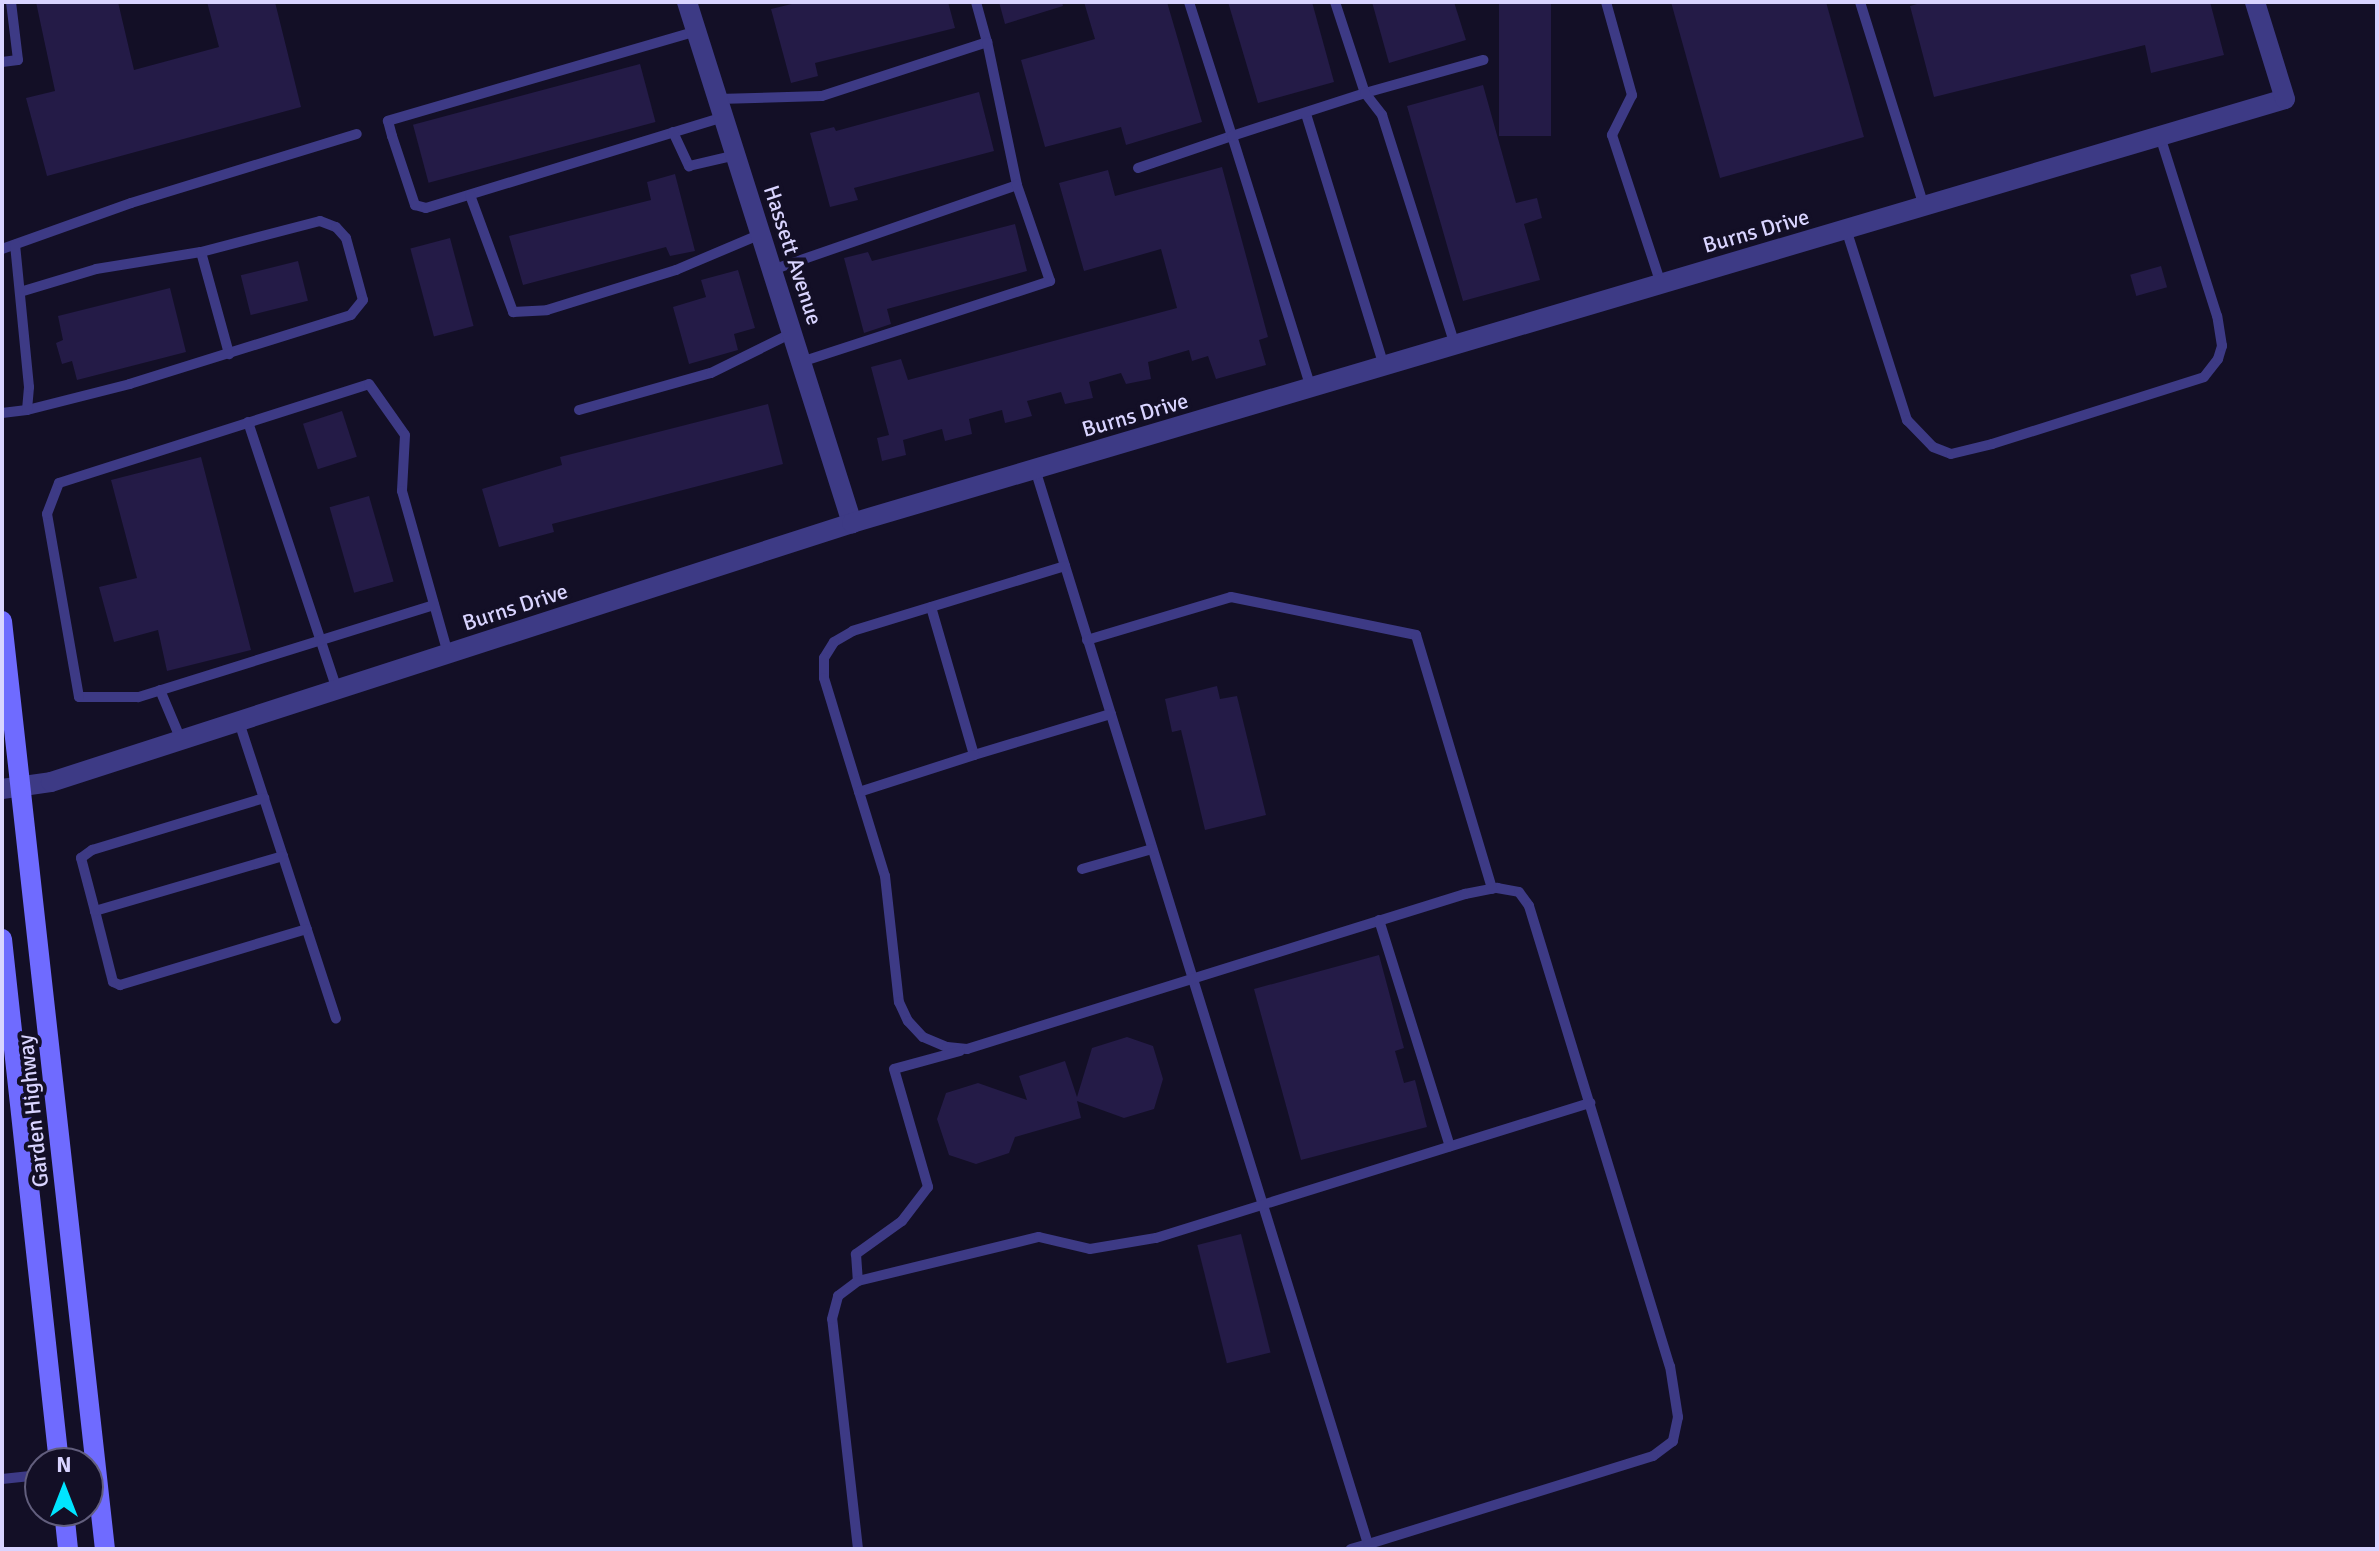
<!DOCTYPE html>
<html>
<head>
<meta charset="utf-8">
<style>
	body { margin:0 }
	#map { position:relative; width:2379px; height:1551px; overflow:hidden; background:#130f26; font-family:Signika,sans-serif }
	div>[style] { position:absolute }
	[style*='--x'] { left:calc(var(--x)*1px); top:calc(var(--y)*1px); width:calc(var(--w)*1px); rotate:calc(var(--a)*1deg) }
	.building>* { inset:0; background:#241b47; transform-origin:0 0 }
	.lane>* { height:10px; margin:-5px; padding:0 5px; transform-origin:5px; border-radius:5px; background:#3d3a85 }
	.street>* { height:20px; margin:-10px; padding:0 10px; transform-origin:10px; border-radius:10px; background:#3d3a85 }
	.secondary>* { height:20px; margin:-10px; padding:0 10px; transform-origin:10px; border-radius:10px; background:#6f6bff }
	span { translate:-50% -50%; white-space:nowrap; text-align:center; line-height:1.15; -webkit-text-stroke:8px #130f26; paint-order:stroke }
	.street-label { font-size:22px; color:#d9d4ff }
	.frame { position:absolute; inset:0; border:4px solid #d9d4ff; pointer-events:none }
	.north { position:absolute; left:24px; top:1447px; width:80px; height:80px; box-sizing:border-box; background:#130f26; border:2px solid #625e7d; border-radius:50%; rotate:0deg; font-size:22px; font-weight:700; line-height:32px; text-align:center; color:#d9d4ff }
	.north::after { content:''; display:block; margin:auto; width:28px; height:36px; background:#00e5ff; clip-path:polygon(50% 0,100% 100%,50% 72%,0 100%) }
</style>
</head>
<body>
<div id="map">
	<div class="building">
		<div style="clip-path:polygon(36px 2px,118px 2px,134px 70px,219px 47px,207px 2px,275px 2px,301px 107px,47px 176px,26px 98px,55px 91px)"></div>
		<div style="clip-path:polygon(800px 2px,948px 2px,955px 28px,815px 63px,818px 76px,791px 83px,771px 9px)"></div>
		<div style="clip-path:polygon(999px 2px,1062px 2px,1063px 6px,1005px 24px)"></div>
		<div style="clip-path:polygon(1084px 2px,1167px 2px,1202px 122px,1126px 145px,1121px 127px,1045px 147px,1021px 60px,1095px 39px)"></div>
		<div style="clip-path:polygon(1228px 2px,1312px 2px,1334px 82px,1258px 103px)"></div>
		<div style="clip-path:polygon(1372px 2px,1454px 2px,1466px 40px,1389px 63px)"></div>
		<div style="left:1499px;top:2px;width:52px;height:134px"></div>
		<div style="clip-path:polygon(1671px 2px,1826px 2px,1864px 137px,1720px 178px)"></div>
		<div style="clip-path:polygon(1924px 2px,2210px 2px,2224px 55px,2151px 73px,2145px 45px,1934px 97px,1910px 6px)"></div>
		<div style="left:640px;top:64px;width:60px;height:235px;rotate:75deg"></div>
		<div style="clip-path:polygon(1483px 85px,1516px 203px,1537px 198px,1542px 218px,1524px 224px,1540px 280px,1463px 301px,1407px 106px)"></div>
		<div style="clip-path:polygon(979px 92px,994px 151px,854px 188px,858px 200px,830px 207px,810px 133px,834px 127px,836px 131px)"></div>
		<div style="clip-path:polygon(1222px 167px,1268px 337px,1259px 340px,1266px 365px,1216px 379px,1208px 356px,1192px 361px,1189px 350px,1148px 362px,1151px 379px,1126px 384px,1121px 373px,1089px 382px,1093px 398px,1065px 404px,1061px 392px,1027px 401px,1032px 416px,1005px 423px,1002px 410px,969px 419px,972px 434px,945px 441px,942px 429px,903px 440px,906px 455px,882px 461px,877px 438px,889px 435px,871px 367px,901px 359px,908px 380px,1177px 308px,1161px 249px,1084px 271px,1059px 183px,1108px 170px,1115px 196px)"></div>
		<div style="clip-path:polygon(675px 174px,695px 251px,670px 256px,666px 247px,523px 285px,509px 236px,651px 200px,647px 182px)"></div>
		<div style="clip-path:polygon(1015px 224px,1027px 271px,887px 309px,891px 324px,864px 333px,844px 258px,868px 252px,872px 261px)"></div>
		<div style="left:450px;top:238px;width:91px;height:41px;rotate:75deg"></div>
		<div style="left:298px;top:261px;width:41px;height:59px;rotate:76deg"></div>
		<div style="left:2161px;top:266px;width:22px;height:32px;rotate:74deg"></div>
		<div style="clip-path:polygon(738px 270px,755px 328px,734px 334px,738px 350px,689px 364px,673px 307px,706px 297px,701px 280px)"></div>
		<div style="clip-path:polygon(170px 288px,186px 352px,77px 380px,72px 361px,62px 364px,56px 343px,63px 340px,58px 316px)"></div>
		<div style="clip-path:polygon(768px 404px,783px 464px,552px 524px,554px 532px,499px 547px,482px 489px,562px 465px,560px 457px)"></div>
		<div style="left:342px;top:411px;width:48px;height:41px;rotate:72deg"></div>
		<div style="clip-path:polygon(201px 457px,251px 650px,167px 671px,158px 630px,114px 642px,99px 587px,137px 578px,111px 480px)"></div>
		<div style="left:369px;top:496px;width:89px;height:41px;rotate:74deg"></div>
		<div style="clip-path:polygon(1217px 686px,1220px 699px,1237px 696px,1266px 815px,1205px 830px,1181px 730px,1172px 732px,1165px 699px)"></div>
		<div style="clip-path:polygon(1379px 955px,1404px 1048px,1395px 1051px,1404px 1083px,1415px 1080px,1427px 1127px,1301px 1160px,1254px 989px)"></div>
		<div style="clip-path:polygon(1127px 1037px,1153px 1046px,1163px 1079px,1154px 1109px,1124px 1118px,1077px 1101px,1081px 1118px,1015px 1137px,1009px 1153px,976px 1164px,949px 1155px,937px 1119px,946px 1093px,978px 1083px,1027px 1100px,1019px 1076px,1065px 1061px,1077px 1097px,1092px 1048px)"></div>
		<div style="left:1241px;top:1234px;width:122px;height:45px;rotate:76deg"></div>
	</div>
	<div class="lane">
		<div style="--x:1335;--y:2;--w:96;--a:71.8"></div>
		<div style="--x:1365;--y:93;--w:123;--a:-15.6"></div>
		<div style="--x:1606;--y:2;--w:97;--a:74.4"></div>
		<div style="--x:1632;--y:95;--w:45;--a:116.6"></div>
		<div style="--x:1612;--y:135;--w:157;--a:71.8"></div>
		<div style="--x:1860;--y:2;--w:214;--a:72.6"></div>
		<div style="--x:697;--y:31;--w:322;--a:163.8"></div>
		<div style="--x:388;--y:121;--w:16;--a:75"></div>
		<div style="--x:392;--y:136;--w:73;--a:71.6"></div>
		<div style="--x:415;--y:205;--w:11;--a:15"></div>
		<div style="--x:426;--y:208;--w:312;--a:-17"></div>
		<div style="--x:2;--y:62;--w:16;--a:-7"></div>
		<div style="--x:18;--y:60;--w:58;--a:-96.9"></div>
		<div style="--x:718;--y:99;--w:104;--a:-1.7"></div>
		<div style="--x:822;--y:96;--w:174;--a:-18.1"></div>
		<div style="--x:987;--y:42;--w:41;--a:-105.4"></div>
		<div style="--x:1306;--y:114;--w:264;--a:72.8"></div>
		<div style="--x:673;--y:132;--w:38;--a:65"></div>
		<div style="--x:689;--y:166;--w:48;--a:-13.2"></div>
		<div style="--x:1138;--y:168;--w:99;--a:-18.8"></div>
		<div style="--x:1232;--y:136;--w:141;--a:-107.8"></div>
		<div style="--x:470;--y:195;--w:125;--a:69.8"></div>
		<div style="--x:513;--y:312;--w:34;--a:-3"></div>
		<div style="--x:547;--y:310;--w:135;--a:-17.2"></div>
		<div style="--x:676;--y:270;--w:92;--a:-23"></div>
		<div style="--x:1846;--y:229;--w:201;--a:72.3"></div>
		<div style="--x:1907;--y:420;--w:37;--a:46"></div>
		<div style="--x:1933;--y:447;--w:19;--a:21"></div>
		<div style="--x:1951;--y:454;--w:42;--a:-13.7"></div>
		<div style="--x:1992;--y:444;--w:222;--a:-17.5"></div>
		<div style="--x:2204;--y:377;--w:23;--a:-52"></div>
		<div style="--x:2218;--y:359;--w:14;--a:-73"></div>
		<div style="--x:2222;--y:346;--w:30;--a:-99"></div>
		<div style="--x:2217;--y:316;--w:189;--a:-107.6"></div>
		<div style="--x:2;--y:249;--w:137;--a:-19.6"></div>
		<div style="--x:131;--y:203;--w:236;--a:-17"></div>
		<div style="--x:201;--y:252;--w:106;--a:74.6"></div>
		<div style="--x:772;--y:270;--w:259;--a:-19.1"></div>
		<div style="--x:1017;--y:185;--w:146;--a:-101.8"></div>
		<div style="--x:20;--y:292;--w:79;--a:-16.8"></div>
		<div style="--x:96;--y:269;--w:106;--a:-9.2"></div>
		<div style="--x:201;--y:252;--w:123;--a:-14.6"></div>
		<div style="--x:320;--y:221;--w:17;--a:21"></div>
		<div style="--x:336;--y:227;--w:15;--a:48"></div>
		<div style="--x:346;--y:238;--w:64;--a:74.7"></div>
		<div style="--x:363;--y:300;--w:19;--a:129"></div>
		<div style="--x:351;--y:315;--w:232;--a:162.7"></div>
		<div style="--x:130;--y:384;--w:106;--a:165.8"></div>
		<div style="--x:801;--y:362;--w:262;--a:-18"></div>
		<div style="--x:1050;--y:281;--w:102;--a:-109"></div>
		<div style="--x:1311;--y:388;--w:264;--a:-107.4"></div>
		<div style="--x:1232;--y:136;--w:140;--a:-17.9"></div>
		<div style="--x:1365;--y:93;--w:28;--a:52"></div>
		<div style="--x:1382;--y:115;--w:241;--a:72.4"></div>
		<div style="--x:579;--y:410;--w:137;--a:-15.7"></div>
		<div style="--x:711;--y:373;--w:90;--a:-26.3"></div>
		<div style="--x:2;--y:413;--w:25;--a:-7"></div>
		<div style="--x:27;--y:410;--w:23;--a:-85"></div>
		<div style="--x:29;--y:387;--w:143;--a:-95.6"></div>
		<div style="--x:248;--y:422;--w:282;--a:71.6"></div>
		<div style="--x:1035;--y:469;--w:1125;--a:72.79"></div>
		<div style="--x:1368;--y:1544;--w:18;--a:164"></div>
		<div style="--x:1065;--y:566;--w:222;--a:163"></div>
		<div style="--x:853;--y:631;--w:22;--a:150"></div>
		<div style="--x:834;--y:642;--w:19;--a:122"></div>
		<div style="--x:824;--y:658;--w:20;--a:90"></div>
		<div style="--x:824;--y:678;--w:207;--a:72.9"></div>
		<div style="--x:885;--y:876;--w:127;--a:83.7"></div>
		<div style="--x:899;--y:1002;--w:21;--a:65"></div>
		<div style="--x:908;--y:1021;--w:22;--a:47"></div>
		<div style="--x:923;--y:1037;--w:26;--a:23"></div>
		<div style="--x:947;--y:1047;--w:20;--a:6"></div>
		<div style="--x:967;--y:1049;--w:522;--a:-17.29"></div>
		<div style="--x:1465;--y:894;--w:33;--a:-11"></div>
		<div style="--x:1497;--y:888;--w:22;--a:10"></div>
		<div style="--x:1519;--y:892;--w:17;--a:54"></div>
		<div style="--x:1529;--y:906;--w:481;--a:73"></div>
		<div style="--x:1670;--y:1366;--w:52;--a:81.1"></div>
		<div style="--x:1678;--y:1417;--w:25;--a:102"></div>
		<div style="--x:1673;--y:1441;--w:25;--a:143"></div>
		<div style="--x:1653;--y:1456;--w:298;--a:162.8"></div>
		<div style="--x:434;--y:605;--w:310;--a:162.7"></div>
		<div style="--x:138;--y:697;--w:59;--a:180"></div>
		<div style="--x:79;--y:697;--w:186;--a:-99.9"></div>
		<div style="--x:47;--y:514;--w:33;--a:-69"></div>
		<div style="--x:59;--y:483;--w:325;--a:-17.7"></div>
		<div style="--x:369;--y:384;--w:62;--a:54.8"></div>
		<div style="--x:405;--y:435;--w:56;--a:93.1"></div>
		<div style="--x:402;--y:491;--w:169;--a:74.2"></div>
		<div style="--x:931;--y:607;--w:154;--a:73.8"></div>
		<div style="--x:974;--y:755;--w:143;--a:-16.7"></div>
		<div style="--x:1087;--y:640;--w:150;--a:-16.6"></div>
		<div style="--x:1231;--y:597;--w:189;--a:11.6"></div>
		<div style="--x:1416;--y:635;--w:265;--a:73.3"></div>
		<div style="--x:160;--y:690;--w:54;--a:67.2"></div>
		<div style="--x:239;--y:722;--w:312;--a:71.9"></div>
		<div style="--x:859;--y:792;--w:121;--a:-17.8"></div>
		<div style="--x:283;--y:856;--w:196;--a:163.7"></div>
		<div style="--x:95;--y:911;--w:73;--a:75.8"></div>
		<div style="--x:113;--y:982;--w:8;--a:23"></div>
		<div style="--x:120;--y:985;--w:195;--a:-16.7"></div>
		<div style="--x:1082;--y:869;--w:73;--a:-15.9"></div>
		<div style="--x:95;--y:911;--w:55;--a:-104.8"></div>
		<div style="--x:81;--y:858;--w:14;--a:-36"></div>
		<div style="--x:92;--y:850;--w:180;--a:-16.8"></div>
		<div style="--x:1379;--y:920;--w:237;--a:72.6"></div>
		<div style="--x:960;--y:1051;--w:68;--a:164.7"></div>
		<div style="--x:894;--y:1069;--w:123;--a:73.9"></div>
		<div style="--x:928;--y:1187;--w:43;--a:127.4"></div>
		<div style="--x:902;--y:1221;--w:57;--a:144.3"></div>
		<div style="--x:856;--y:1254;--w:27;--a:86"></div>
		<div style="--x:858;--y:1281;--w:186;--a:-13.7"></div>
		<div style="--x:1039;--y:1237;--w:52;--a:13.2"></div>
		<div style="--x:1090;--y:1249;--w:67;--a:-9.5"></div>
		<div style="--x:1156;--y:1238;--w:455;--a:-17.3"></div>
		<div style="--x:2;--y:1479;--w:38;--a:-6"></div>
		<div style="--x:858;--y:1549;--w:231;--a:-96.4"></div>
		<div style="--x:832;--y:1319;--w:24;--a:-75"></div>
		<div style="--x:838;--y:1296;--w:25;--a:-37"></div>
	</div>
	<div class="street">
		<div style="--x:687;--y:2;--w:547;--a:72.43"></div>
		<div style="--x:2;--y:789;--w:49;--a:-8.1"></div>
		<div style="--x:51;--y:782;--w:842;--a:-17.92"></div>
		<div style="--x:852;--y:523;--w:1494;--a:-16.48"></div>
		<div style="--x:2285;--y:99;--w:102;--a:-107.2"></div>
	</div>
	<div class="secondary">
		<div style="--x:2;--y:621;--w:934;--a:83.67"></div>
		<div style="--x:2;--y:939;--w:527;--a:83.79"></div>
		<div style="--x:64;--y:1511;--w:38;--a:84"></div>
	</div>
	<div class="street-label">
		<span style="left:1756px;top:231px;rotate:-16deg">Burns Drive</span>
		<span style="left:793px;top:255px;rotate:72deg">Hassett Avenue</span>
		<span style="left:1135px;top:415px;rotate:-16deg">Burns Drive</span>
		<span style="left:515px;top:607px;rotate:-18deg">Burns Drive</span>
		<span style="left:33px;top:1111px;rotate:-96deg">Garden Highway</span>
	</div>
	<div class="frame"></div>
	<div class="north">N</div>
</div>
</body>
</html>
